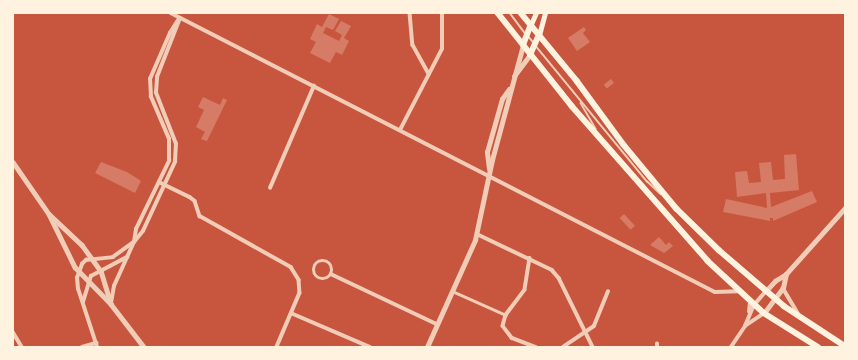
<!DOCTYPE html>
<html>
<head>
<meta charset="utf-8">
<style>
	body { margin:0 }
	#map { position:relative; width:858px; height:360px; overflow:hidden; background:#c8553d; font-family:Manrope,sans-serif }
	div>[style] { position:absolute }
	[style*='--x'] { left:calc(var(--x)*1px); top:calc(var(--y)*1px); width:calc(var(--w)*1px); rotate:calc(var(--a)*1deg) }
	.building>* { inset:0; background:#d67c66; transform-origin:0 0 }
	.service>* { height:1.5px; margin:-0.75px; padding:0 0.75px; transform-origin:0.75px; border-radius:0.75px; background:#f1ccb7 }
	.pedestrian>* { height:2.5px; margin:-1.25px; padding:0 1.25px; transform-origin:1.25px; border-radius:1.25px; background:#f1ccb7 }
	.minor>* { height:3.5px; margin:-1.75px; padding:0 1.75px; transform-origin:1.75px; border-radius:1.75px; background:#f1ccb7 }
	.minor>.ring { margin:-1.75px; padding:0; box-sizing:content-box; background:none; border:3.5px solid #f1ccb7; border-radius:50% }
	.tertiary>* { height:4.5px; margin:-2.25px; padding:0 2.25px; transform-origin:2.25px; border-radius:2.25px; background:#f1ccb7 }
	.secondary>* { height:5px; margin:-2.5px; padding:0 2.5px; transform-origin:2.5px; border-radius:2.5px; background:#fff3e0 }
	.primary>* { height:5.5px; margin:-2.75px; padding:0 2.75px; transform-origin:2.75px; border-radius:2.75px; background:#fff3e0 }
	span { translate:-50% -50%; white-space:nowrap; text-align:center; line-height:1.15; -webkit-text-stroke:4px #fff3e0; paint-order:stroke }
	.frame { position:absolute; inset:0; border:14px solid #fff3e0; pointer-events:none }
</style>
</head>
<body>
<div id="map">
	<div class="building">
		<div style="clip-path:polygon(329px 14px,339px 19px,333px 30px,326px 27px,323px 33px,339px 41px,342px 35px,335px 31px,341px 21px,351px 26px,344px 38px,349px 41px,342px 55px,336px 52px,330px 63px,310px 53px,316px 42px,310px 39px,317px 24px,322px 27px)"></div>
		<div style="clip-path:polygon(584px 27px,586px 30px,583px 33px,590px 42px,577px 51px,568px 38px)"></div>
		<div style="left:611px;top:79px;width:5px;height:9px;rotate:53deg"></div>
		<div style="clip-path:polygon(203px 97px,220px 105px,223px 98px,227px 100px,207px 141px,201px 139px,205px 132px,196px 127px,204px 110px,198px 107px)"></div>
		<div style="clip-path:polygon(796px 154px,799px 190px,770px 193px,771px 207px,812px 191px,817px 202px,773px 221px,773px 218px,770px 218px,770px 221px,723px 212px,726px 199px,767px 208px,766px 193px,737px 197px,735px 172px,747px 171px,749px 183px,761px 182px,759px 163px,771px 162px,773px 180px,785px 179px,784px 155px)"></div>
		<div style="clip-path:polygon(101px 162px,127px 172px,141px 181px,135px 193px,95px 173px)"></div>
		<div style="left:624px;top:214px;width:16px;height:6px;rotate:47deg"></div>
		<div style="clip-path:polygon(659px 237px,666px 245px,669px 242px,673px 246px,664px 253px,650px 245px)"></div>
	</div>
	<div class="service">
		<div style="--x:510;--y:13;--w:26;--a:53"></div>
		<div style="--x:529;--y:37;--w:8;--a:50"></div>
		<div style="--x:536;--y:46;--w:175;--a:50.6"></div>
		<div style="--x:647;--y:181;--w:19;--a:43"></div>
		<div style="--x:581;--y:103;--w:30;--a:60"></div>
	</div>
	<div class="pedestrian">
		<div style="--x:452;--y:291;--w:59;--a:24"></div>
	</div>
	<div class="minor">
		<div style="--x:171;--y:13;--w:611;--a:27.15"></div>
		<div style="--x:715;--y:292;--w:23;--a:-2"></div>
		<div style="--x:410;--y:13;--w:32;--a:85"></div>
		<div style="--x:413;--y:45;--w:33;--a:61"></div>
		<div style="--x:400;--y:130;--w:91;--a:-62.6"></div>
		<div style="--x:442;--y:49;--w:36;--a:-90"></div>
		<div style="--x:159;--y:182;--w:34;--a:26"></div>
		<div style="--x:190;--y:197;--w:6;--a:39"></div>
		<div style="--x:195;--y:201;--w:16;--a:72"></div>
		<div style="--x:200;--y:216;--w:104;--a:29.3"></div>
		<div style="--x:291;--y:267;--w:15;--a:58"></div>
		<div style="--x:299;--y:280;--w:13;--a:86"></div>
		<div style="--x:300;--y:293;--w:59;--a:113.1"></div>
		<div style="--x:270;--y:188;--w:111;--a:-66.7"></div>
		<div style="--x:477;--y:234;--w:83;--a:25.6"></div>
		<div style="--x:552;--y:270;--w:11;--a:49"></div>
		<div style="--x:559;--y:278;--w:77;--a:63.8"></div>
		<div style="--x:530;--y:258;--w:32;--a:99"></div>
		<div style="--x:525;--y:290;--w:31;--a:127"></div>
		<div style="--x:506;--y:315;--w:11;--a:105"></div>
		<div style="--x:503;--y:326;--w:15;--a:53"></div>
		<div style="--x:512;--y:338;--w:26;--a:21"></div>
		<div class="ring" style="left:314px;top:261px;width:14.5px;height:14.5px"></div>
		<div style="--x:331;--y:274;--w:117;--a:25.3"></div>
		<div style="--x:783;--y:288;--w:29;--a:59"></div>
		<div style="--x:83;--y:302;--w:27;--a:-73"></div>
		<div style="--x:91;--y:276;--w:41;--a:-27.8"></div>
		<div style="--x:111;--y:303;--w:17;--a:-80"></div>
		<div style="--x:114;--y:286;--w:48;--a:-65.6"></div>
		<div style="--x:134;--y:242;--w:13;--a:-81"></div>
		<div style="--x:136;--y:229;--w:76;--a:-64.1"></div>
		<div style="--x:169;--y:161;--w:22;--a:-90"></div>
		<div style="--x:169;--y:139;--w:46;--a:-113.2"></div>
		<div style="--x:151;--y:97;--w:18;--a:-93"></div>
		<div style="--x:150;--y:79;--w:50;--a:-66.5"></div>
		<div style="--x:170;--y:33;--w:15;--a:-58"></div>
		<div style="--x:749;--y:312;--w:10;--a:-84"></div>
		<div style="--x:291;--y:313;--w:86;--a:23.3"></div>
		<div style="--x:745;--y:326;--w:23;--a:-34"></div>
		<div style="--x:13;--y:332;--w:17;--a:59"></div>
		<div style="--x:82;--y:347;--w:15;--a:-16"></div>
		<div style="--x:97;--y:347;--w:61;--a:-108.1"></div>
		<div style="--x:78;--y:289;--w:11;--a:-95"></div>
		<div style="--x:77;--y:278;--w:15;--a:-70"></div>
		<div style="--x:82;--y:264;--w:6;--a:-45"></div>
		<div style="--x:86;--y:260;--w:27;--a:-6"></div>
		<div style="--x:113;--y:257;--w:26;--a:-36"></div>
		<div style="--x:134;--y:242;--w:14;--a:-51"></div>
		<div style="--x:143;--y:231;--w:76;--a:-65.1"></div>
		<div style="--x:175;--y:162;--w:18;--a:-87"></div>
		<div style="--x:176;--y:144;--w:55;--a:-111.4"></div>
		<div style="--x:156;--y:93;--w:16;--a:-86"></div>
		<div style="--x:157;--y:77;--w:63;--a:-68.7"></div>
		<div style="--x:563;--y:347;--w:37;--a:-34"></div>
		<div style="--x:594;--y:326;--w:37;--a:-68"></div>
		<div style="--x:657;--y:347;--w:3;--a:-90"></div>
		<div style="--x:731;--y:347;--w:25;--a:-56"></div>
		<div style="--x:745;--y:326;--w:23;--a:-67"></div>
		<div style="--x:754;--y:305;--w:18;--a:-49"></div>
	</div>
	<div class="tertiary">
		<div style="--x:514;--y:76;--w:26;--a:-53"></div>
		<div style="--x:13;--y:162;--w:63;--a:55.3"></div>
		<div style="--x:49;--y:214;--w:59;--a:63.9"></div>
		<div style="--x:75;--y:267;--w:52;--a:45.8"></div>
		<div style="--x:111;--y:304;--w:54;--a:52.5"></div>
		<div style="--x:489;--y:169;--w:17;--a:-97"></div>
		<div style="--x:487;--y:152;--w:55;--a:-74.2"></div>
		<div style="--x:502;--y:99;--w:12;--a:-55"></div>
		<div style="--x:50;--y:215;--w:44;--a:43.2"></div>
		<div style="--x:82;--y:245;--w:32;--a:54"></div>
		<div style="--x:101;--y:271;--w:34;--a:73"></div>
		<div style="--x:766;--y:291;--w:13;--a:-48"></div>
		<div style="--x:775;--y:281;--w:13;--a:-32"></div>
		<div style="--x:764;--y:313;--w:31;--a:-53"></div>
		<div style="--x:783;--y:288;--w:14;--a:-78"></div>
		<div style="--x:786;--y:274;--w:89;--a:-48.2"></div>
		<div style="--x:427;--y:347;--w:117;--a:-65.8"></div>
		<div style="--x:475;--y:240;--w:82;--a:-78"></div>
		<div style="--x:492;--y:160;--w:119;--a:-74.9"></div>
	</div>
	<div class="secondary">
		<div style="--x:531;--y:24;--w:12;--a:-66"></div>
		<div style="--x:539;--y:35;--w:23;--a:-75"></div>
	</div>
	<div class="primary">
		<div style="--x:498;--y:13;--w:119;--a:51.5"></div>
		<div style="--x:572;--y:106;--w:206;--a:48.7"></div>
		<div style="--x:708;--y:261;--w:76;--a:42.9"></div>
		<div style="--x:764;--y:313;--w:64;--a:32.2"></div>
		<div style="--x:521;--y:13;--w:88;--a:50.5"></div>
		<div style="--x:577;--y:81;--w:79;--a:53.7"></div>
		<div style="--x:624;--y:145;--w:83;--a:50.4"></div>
		<div style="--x:677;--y:209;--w:59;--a:44.3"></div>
		<div style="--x:719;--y:250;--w:86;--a:40.7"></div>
		<div style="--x:784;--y:306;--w:73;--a:33.3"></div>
		<div style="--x:523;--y:45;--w:22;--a:-69"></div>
		<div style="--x:530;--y:55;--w:22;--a:-66"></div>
	</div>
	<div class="frame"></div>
</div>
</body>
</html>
